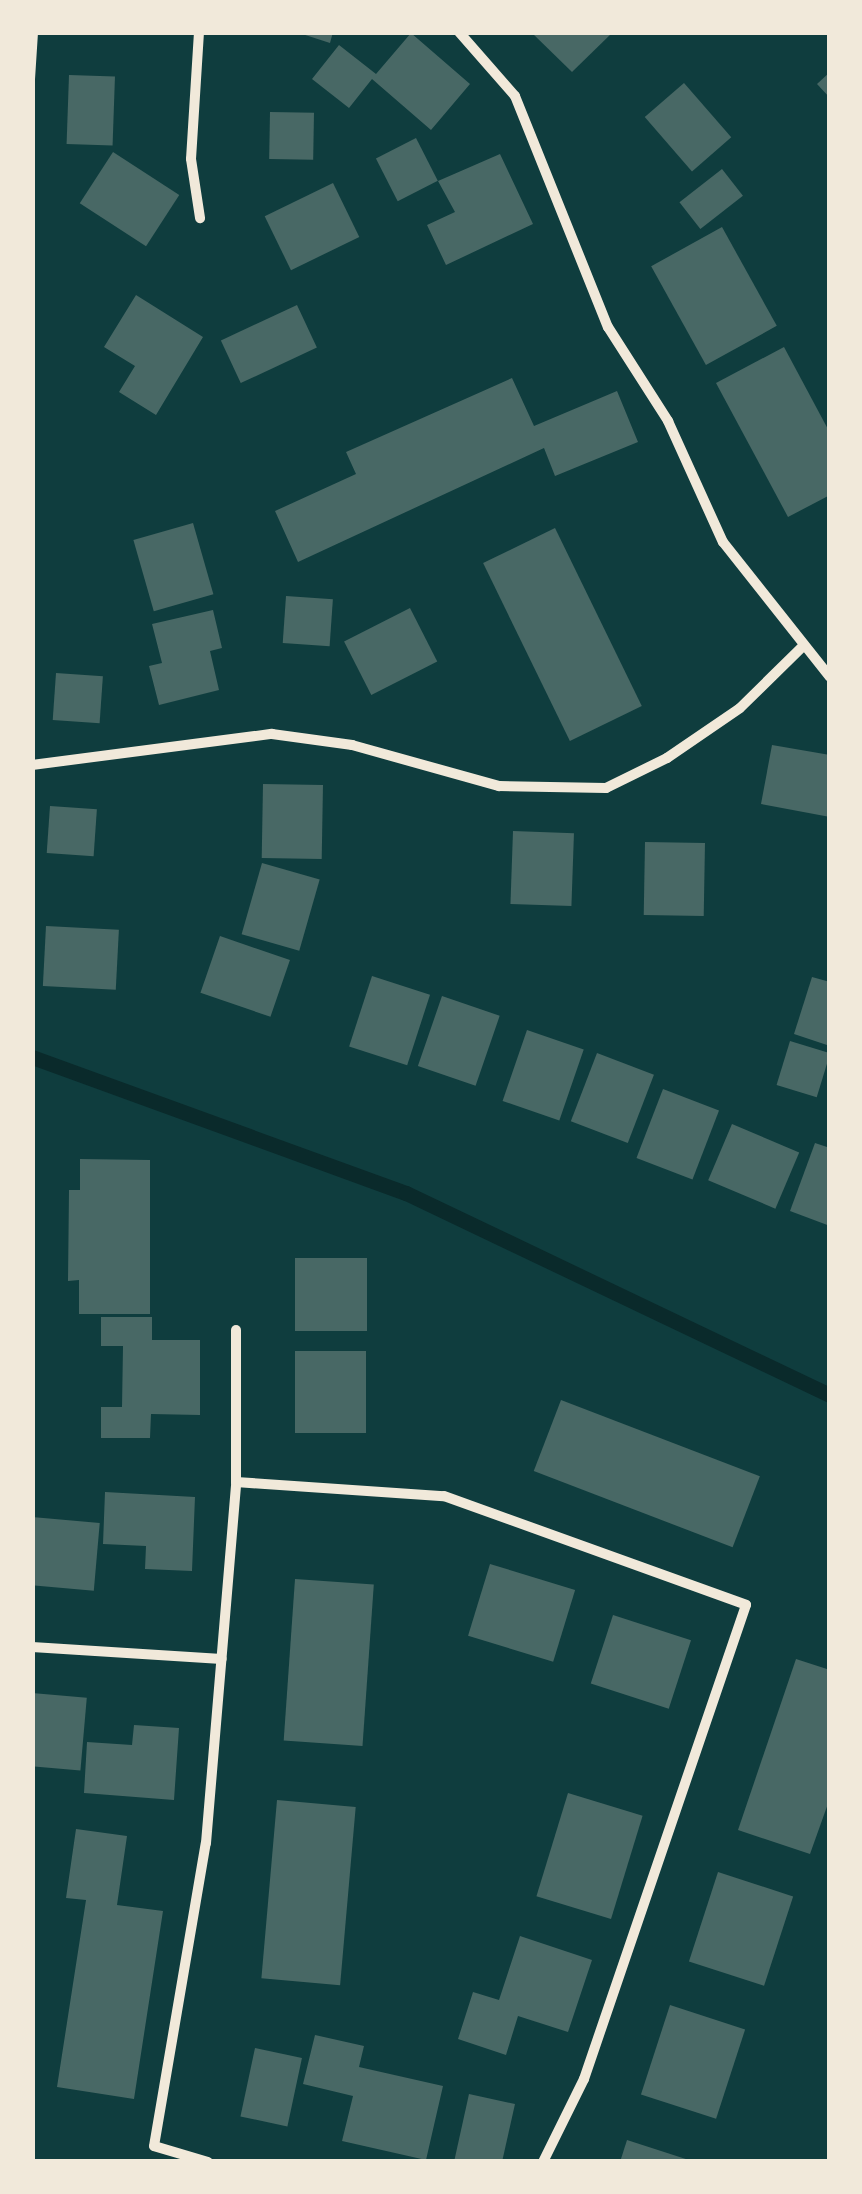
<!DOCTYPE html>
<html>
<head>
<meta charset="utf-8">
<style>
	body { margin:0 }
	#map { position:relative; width:862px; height:2194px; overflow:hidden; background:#0f3d3e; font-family:Commissioner,sans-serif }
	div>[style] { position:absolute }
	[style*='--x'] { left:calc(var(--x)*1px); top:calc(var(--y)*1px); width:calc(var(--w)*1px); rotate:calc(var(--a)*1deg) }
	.stream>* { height:15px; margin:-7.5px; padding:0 7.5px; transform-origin:7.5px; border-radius:7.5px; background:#0a2a2b }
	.building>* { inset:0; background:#486865; transform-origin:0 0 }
	.path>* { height:6px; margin:-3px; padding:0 3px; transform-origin:3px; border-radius:3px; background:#f1e9da }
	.minor>* { height:10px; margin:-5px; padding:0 5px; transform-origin:5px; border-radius:5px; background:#f1e9da }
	span { translate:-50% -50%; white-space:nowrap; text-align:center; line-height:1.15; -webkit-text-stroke:10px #f1e9da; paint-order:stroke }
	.frame { position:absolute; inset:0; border:35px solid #f1e9da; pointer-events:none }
</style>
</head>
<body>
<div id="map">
	<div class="stream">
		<div style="--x:32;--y:1057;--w:398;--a:20"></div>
		<div style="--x:406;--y:1193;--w:470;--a:25.5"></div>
	</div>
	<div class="building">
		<div style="clip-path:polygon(296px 32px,333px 32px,330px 43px)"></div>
		<div style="clip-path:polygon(531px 32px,613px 32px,572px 72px)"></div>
		<div style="clip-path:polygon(411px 33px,470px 84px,431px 130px,372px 79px,349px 108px,312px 79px,339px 45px,376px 74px)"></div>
		<div style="clip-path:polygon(830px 72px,830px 98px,817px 84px)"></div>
		<div style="left:69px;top:75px;width:46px;height:69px;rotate:2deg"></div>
		<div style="left:684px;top:83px;width:72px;height:52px;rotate:49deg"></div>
		<div style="left:270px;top:112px;width:44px;height:47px;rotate:1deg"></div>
		<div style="left:416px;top:138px;width:48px;height:45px;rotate:63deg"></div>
		<div style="left:113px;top:152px;width:79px;height:61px;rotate:33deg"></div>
		<div style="clip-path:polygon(500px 154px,533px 224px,446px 265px,427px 225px,455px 212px,438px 181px)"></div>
		<div style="left:722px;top:169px;width:34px;height:54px;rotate:52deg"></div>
		<div style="left:333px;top:183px;width:60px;height:76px;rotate:64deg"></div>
		<div style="left:722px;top:227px;width:113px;height:81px;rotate:61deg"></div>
		<div style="clip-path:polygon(136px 295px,203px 337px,156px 415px,119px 392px,135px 366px,104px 347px)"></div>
		<div style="left:297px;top:305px;width:47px;height:84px;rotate:65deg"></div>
		<div style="clip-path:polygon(784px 347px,830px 433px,830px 495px,788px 517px,716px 383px)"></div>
		<div style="clip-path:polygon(512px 378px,534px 426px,617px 391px,638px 442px,555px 476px,544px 448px,298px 562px,275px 511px,356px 474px,346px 452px)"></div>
		<div style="left:193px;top:523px;width:74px;height:62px;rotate:74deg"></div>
		<div style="left:555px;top:528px;width:198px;height:80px;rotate:64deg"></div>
		<div style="left:286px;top:596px;width:47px;height:47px;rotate:4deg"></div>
		<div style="left:410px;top:608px;width:60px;height:74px;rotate:63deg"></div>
		<div style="clip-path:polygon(213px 610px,222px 648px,210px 651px,219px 690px,159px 705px,149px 666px,162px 663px,152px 624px)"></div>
		<div style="left:56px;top:673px;width:47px;height:47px;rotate:4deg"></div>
		<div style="clip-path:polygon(772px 745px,830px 755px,830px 817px,761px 804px)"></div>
		<div style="left:263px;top:784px;width:60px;height:74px;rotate:1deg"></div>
		<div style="left:50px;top:806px;width:47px;height:47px;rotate:4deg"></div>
		<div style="left:513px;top:831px;width:61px;height:73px;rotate:2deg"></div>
		<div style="left:645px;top:842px;width:60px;height:73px;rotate:1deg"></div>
		<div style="left:262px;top:863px;width:60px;height:74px;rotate:16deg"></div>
		<div style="left:46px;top:926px;width:73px;height:60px;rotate:3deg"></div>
		<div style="left:220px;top:936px;width:74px;height:60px;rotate:19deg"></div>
		<div style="left:372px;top:976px;width:61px;height:74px;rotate:18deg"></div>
		<div style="clip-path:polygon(812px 977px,830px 982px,830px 1046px,794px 1034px)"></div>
		<div style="left:442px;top:996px;width:61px;height:74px;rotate:19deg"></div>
		<div style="left:527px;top:1030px;width:60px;height:75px;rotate:19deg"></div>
		<div style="left:790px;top:1041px;width:42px;height:46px;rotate:17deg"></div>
		<div style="left:597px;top:1053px;width:61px;height:73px;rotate:21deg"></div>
		<div style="left:663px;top:1089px;width:60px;height:74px;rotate:21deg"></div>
		<div style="left:732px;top:1124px;width:73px;height:61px;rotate:23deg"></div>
		<div style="clip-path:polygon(815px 1143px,830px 1148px,830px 1226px,790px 1211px)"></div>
		<div style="clip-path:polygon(80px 1159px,150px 1160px,150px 1314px,79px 1314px,79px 1280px,68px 1281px,69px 1190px,80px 1190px)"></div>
		<div style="left:295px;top:1258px;width:72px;height:73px"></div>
		<div style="clip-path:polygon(101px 1317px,152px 1317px,152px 1340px,200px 1340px,200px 1415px,151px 1414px,150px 1438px,101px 1438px,101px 1407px,122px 1407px,123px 1346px,101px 1346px)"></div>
		<div style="left:295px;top:1351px;width:71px;height:82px"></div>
		<div style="left:561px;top:1400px;width:213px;height:76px;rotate:21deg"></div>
		<div style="clip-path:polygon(105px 1492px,195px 1497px,192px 1571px,145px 1569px,146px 1546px,103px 1544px)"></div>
		<div style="left:32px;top:1517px;width:68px;height:68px;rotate:5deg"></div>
		<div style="left:490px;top:1564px;width:89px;height:75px;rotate:17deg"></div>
		<div style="left:295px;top:1579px;width:79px;height:162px;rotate:4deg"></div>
		<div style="left:613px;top:1615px;width:82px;height:72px;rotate:18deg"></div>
		<div style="clip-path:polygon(796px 1659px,830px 1670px,830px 1798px,810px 1854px,738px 1830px)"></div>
		<div style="left:32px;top:1693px;width:55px;height:73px;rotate:5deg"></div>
		<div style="clip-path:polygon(134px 1725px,179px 1728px,174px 1800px,84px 1793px,87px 1742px,132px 1745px)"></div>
		<div style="left:568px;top:1793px;width:78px;height:108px;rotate:17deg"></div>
		<div style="left:277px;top:1800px;width:79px;height:179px;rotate:5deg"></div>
		<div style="clip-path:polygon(76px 1829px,127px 1836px,117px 1905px,163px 1911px,134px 2099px,57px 2087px,86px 1900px,66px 1898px)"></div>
		<div style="left:718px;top:1872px;width:79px;height:94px;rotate:18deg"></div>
		<div style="clip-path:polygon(520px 1936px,592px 1960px,568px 2032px,518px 2016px,506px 2055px,458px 2039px,473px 1992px,499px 2000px)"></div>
		<div style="left:670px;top:2005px;width:79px;height:94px;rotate:18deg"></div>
		<div style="clip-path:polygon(315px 2035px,364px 2046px,359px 2067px,443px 2086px,426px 2160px,342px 2141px,353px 2096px,303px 2084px)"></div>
		<div style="left:255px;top:2048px;width:48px;height:70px;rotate:12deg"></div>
		<div style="clip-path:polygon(469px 2094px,515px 2104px,502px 2162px,454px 2162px)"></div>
		<div style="clip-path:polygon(627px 2140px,692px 2161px,691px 2162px,620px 2162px)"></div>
	</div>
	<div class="path">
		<div style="--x:32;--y:79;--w:47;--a:-86.3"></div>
	</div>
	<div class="minor">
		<div style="--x:199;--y:32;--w:127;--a:93.6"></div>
		<div style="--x:191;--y:159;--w:60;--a:81.3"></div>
		<div style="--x:459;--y:32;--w:85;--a:48.8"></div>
		<div style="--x:515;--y:96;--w:249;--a:68.1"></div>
		<div style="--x:608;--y:327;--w:112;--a:57.4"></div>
		<div style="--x:668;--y:421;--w:133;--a:65.6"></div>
		<div style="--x:723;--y:542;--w:172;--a:51.6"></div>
		<div style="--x:32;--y:765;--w:242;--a:-7.4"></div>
		<div style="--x:272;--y:734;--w:81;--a:7.8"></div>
		<div style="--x:352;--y:745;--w:153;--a:15.6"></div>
		<div style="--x:499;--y:786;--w:107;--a:1.1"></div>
		<div style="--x:606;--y:788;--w:68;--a:-26.2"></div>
		<div style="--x:667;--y:758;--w:88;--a:-34.4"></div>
		<div style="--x:740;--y:708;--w:88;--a:-44.5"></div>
		<div style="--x:236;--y:1482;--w:152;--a:-90"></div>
		<div style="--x:32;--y:1647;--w:190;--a:3.6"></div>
		<div style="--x:208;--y:2162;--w:56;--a:-163.5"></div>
		<div style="--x:154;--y:2146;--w:307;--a:-80.3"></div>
		<div style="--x:206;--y:1843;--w:362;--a:-85.2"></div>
		<div style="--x:236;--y:1482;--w:208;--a:3.9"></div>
		<div style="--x:444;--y:1496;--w:321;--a:19.8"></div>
		<div style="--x:746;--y:1605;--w:501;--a:108.87"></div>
		<div style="--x:584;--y:2079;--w:93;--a:116.3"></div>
	</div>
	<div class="frame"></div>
</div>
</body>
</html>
